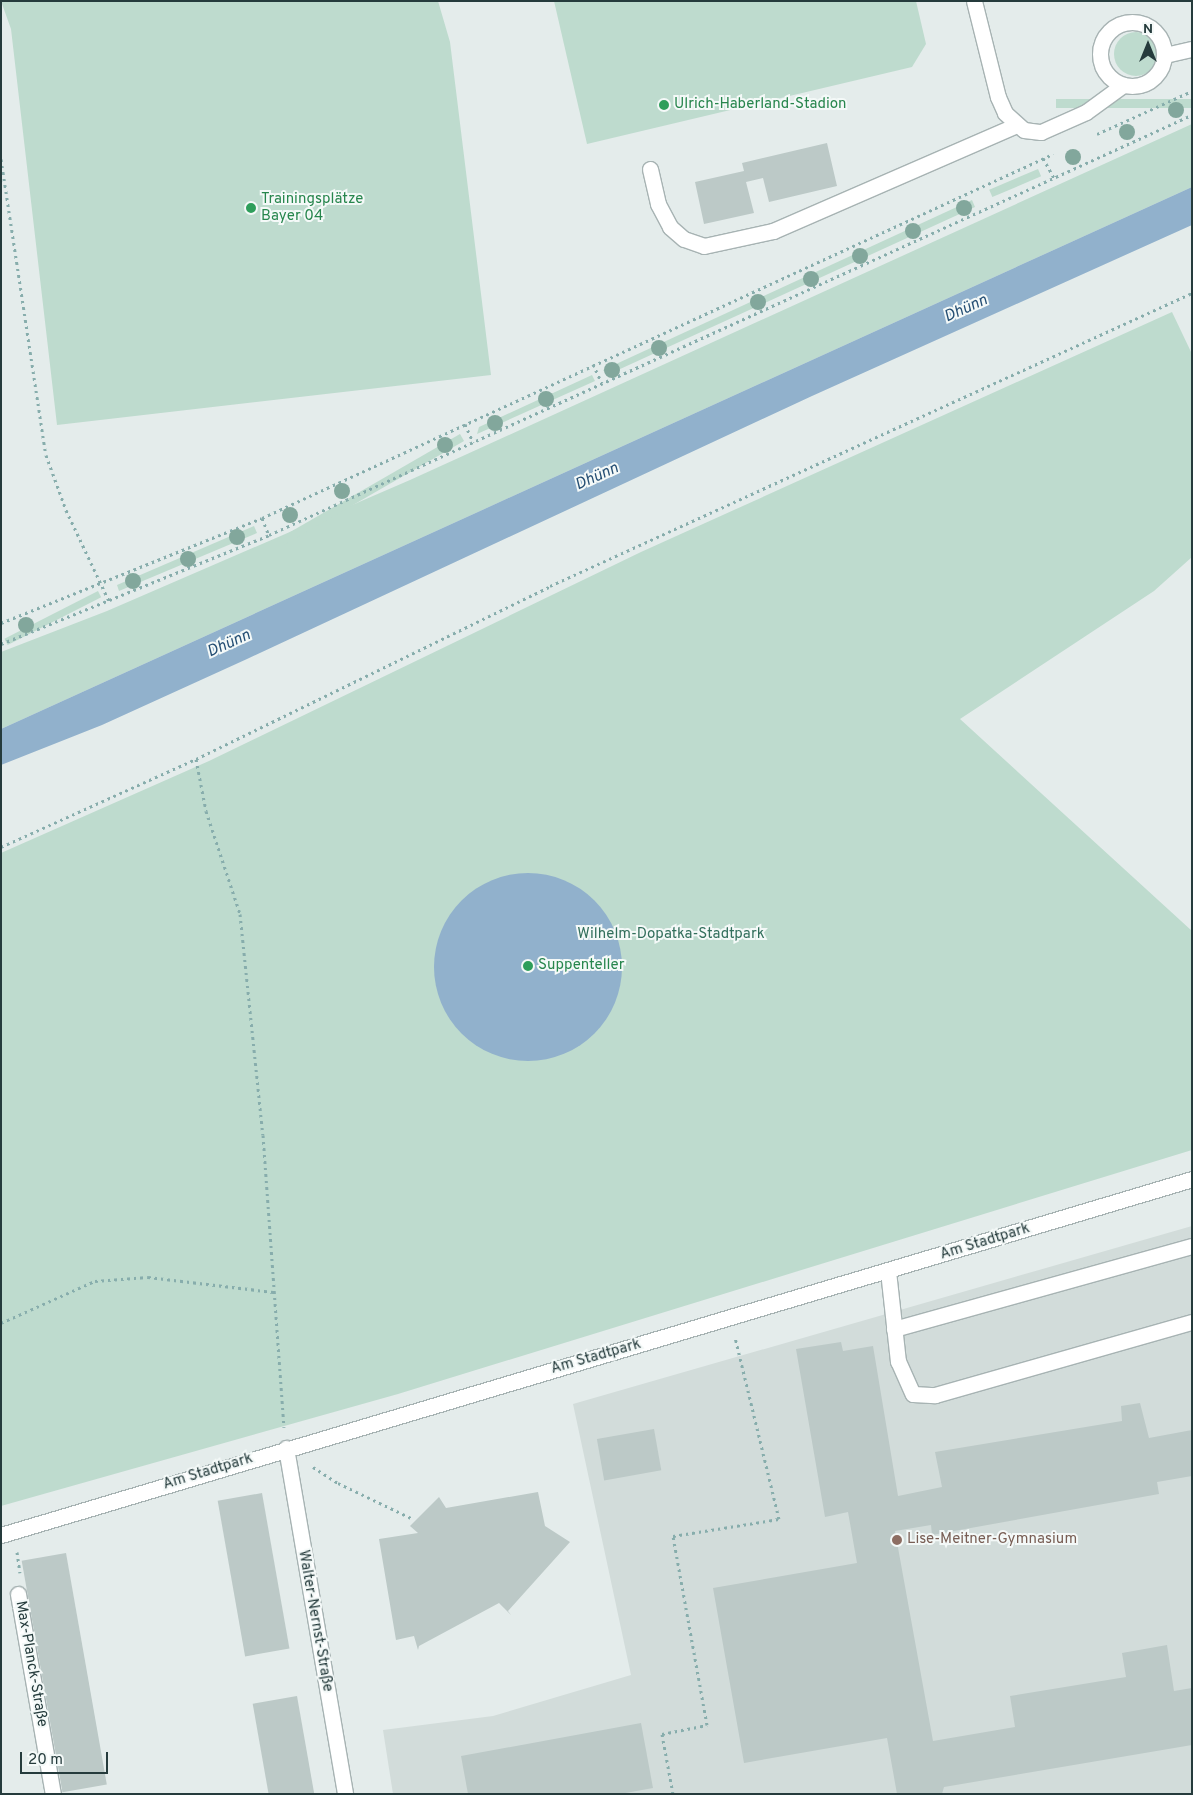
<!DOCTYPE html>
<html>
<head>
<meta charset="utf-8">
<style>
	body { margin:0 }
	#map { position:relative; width:1193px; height:1795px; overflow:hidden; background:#e4eceb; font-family:Overpass,sans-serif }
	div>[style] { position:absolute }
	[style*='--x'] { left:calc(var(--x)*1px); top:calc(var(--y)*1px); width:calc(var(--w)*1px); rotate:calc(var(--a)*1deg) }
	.built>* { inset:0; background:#d2dcda }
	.green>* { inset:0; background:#bedbce; transform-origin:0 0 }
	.round { border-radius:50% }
	.water>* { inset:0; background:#91b1cc }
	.building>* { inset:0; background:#bcc9c7; transform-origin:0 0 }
	.path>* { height:3px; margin-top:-1.5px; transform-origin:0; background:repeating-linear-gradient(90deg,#87adac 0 2.5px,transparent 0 6.5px) }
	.roads { filter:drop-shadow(1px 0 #a7b3b3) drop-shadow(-1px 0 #a7b3b3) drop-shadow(0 1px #a7b3b3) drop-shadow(0 -1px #a7b3b3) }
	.minor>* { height:15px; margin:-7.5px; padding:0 7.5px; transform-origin:7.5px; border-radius:7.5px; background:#fff }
	.minor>.ring { margin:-7.5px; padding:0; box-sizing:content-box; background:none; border:15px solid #fff; border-radius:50% }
	.trees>* { width:16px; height:16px; margin:-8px; border-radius:50%; background:#82a79c }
	.dots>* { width:14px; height:14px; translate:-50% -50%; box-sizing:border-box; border:2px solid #f4f9f8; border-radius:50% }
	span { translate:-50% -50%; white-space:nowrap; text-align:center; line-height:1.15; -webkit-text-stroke:4px #f4f9f8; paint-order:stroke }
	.leisure-label { font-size:15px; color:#27864d }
	.left { translate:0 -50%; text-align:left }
	.park-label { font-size:15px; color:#326f5c }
	.street-label { font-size:15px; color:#253b3c }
	.education-label { font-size:15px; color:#785e54 }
	.water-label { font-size:16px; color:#244e73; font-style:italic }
	.frame { position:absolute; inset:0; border:2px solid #253b3c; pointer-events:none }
	.north { position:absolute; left:1123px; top:20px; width:50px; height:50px; -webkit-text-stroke:4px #f4f9f8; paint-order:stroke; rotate:0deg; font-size:14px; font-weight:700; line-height:20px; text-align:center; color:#253b3c }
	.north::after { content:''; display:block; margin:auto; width:18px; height:22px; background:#253b3c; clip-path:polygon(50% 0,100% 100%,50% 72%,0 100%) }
	.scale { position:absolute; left:20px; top:1752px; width:88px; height:22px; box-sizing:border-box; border:2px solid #253b3c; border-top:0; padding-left:6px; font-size:15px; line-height:18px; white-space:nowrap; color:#253b3c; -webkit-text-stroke:4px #f4f9f8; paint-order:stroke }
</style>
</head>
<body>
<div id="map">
	<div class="built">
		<div style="clip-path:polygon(1192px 1226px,1192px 1794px,393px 1794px,383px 1730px,493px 1716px,631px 1675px,573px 1404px)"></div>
	</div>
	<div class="green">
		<div style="clip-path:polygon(1px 1px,438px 1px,450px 42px,491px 375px,57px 425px,11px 29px)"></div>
		<div style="clip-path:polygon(554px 1px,916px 1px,926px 44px,912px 67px,587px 144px)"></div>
		<div class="round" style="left:1114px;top:32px;width:44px;height:44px"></div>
		<div style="left:1192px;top:99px;width:9px;height:136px;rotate:90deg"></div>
		<div style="clip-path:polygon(1192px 124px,1192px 187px,1px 729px,1px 652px,107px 611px,410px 480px)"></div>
		<div style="left:1038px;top:169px;width:8px;height:53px;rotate:67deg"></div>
		<div style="clip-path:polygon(972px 200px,975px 207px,607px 375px,603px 370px)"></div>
		<div style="clip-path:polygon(1172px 312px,1192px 354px,1192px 557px,1154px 591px,960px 719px,1192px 931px,1192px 1150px,398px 1394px,1px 1506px,1px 853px,209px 761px,641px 552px)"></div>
		<div style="clip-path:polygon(592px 375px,595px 381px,477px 434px,479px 427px)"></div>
		<div style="left:460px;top:434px;width:8px;height:207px;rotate:60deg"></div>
		<div style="clip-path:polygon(254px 526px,257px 533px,119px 591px,117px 585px)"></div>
		<div style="left:98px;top:591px;width:7px;height:105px;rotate:63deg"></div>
	</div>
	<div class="water">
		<div style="clip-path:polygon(1192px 187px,1192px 225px,812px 396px,247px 659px,102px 725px,1px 765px,1px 729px)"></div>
		<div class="round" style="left:434px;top:873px;width:188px;height:188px"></div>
	</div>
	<div class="building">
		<div style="clip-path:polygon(827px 143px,837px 186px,769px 202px,763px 178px,746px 182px,754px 213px,704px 224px,695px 182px,744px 171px,742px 163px)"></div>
		<div style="clip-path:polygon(841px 1342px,843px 1351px,873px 1346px,898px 1496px,942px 1487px,935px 1452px,1122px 1421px,1121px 1406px,1140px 1403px,1149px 1438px,1192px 1430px,1192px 1476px,1157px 1482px,1159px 1494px,932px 1535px,931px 1525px,895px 1531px,933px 1741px,1015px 1727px,1010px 1696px,1126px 1677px,1122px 1653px,1167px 1645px,1174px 1691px,1192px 1688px,1192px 1745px,944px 1787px,942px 1794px,897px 1794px,887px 1738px,744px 1763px,713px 1588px,857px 1563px,848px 1512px,825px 1517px,796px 1349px)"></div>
		<div style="left:654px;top:1429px;width:42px;height:58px;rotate:80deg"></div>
		<div style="clip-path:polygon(538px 1492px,545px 1526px,570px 1542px,508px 1611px,511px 1615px,499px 1603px,419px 1646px,418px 1650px,414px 1636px,396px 1640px,379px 1539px,418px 1533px,410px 1526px,439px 1497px,446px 1508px)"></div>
		<div style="left:262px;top:1493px;width:158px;height:45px;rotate:80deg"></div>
		<div style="left:66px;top:1553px;width:235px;height:45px;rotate:80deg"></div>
		<div style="left:297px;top:1696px;width:99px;height:45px;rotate:80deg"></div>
		<div style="clip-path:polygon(641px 1723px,653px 1788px,620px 1794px,468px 1794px,461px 1756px)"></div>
	</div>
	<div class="path">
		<div style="--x:1097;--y:134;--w:104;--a:-24.4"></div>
		<div style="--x:1043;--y:158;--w:23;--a:61"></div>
		<div style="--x:1;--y:159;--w:299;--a:81.4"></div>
		<div style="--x:46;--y:455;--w:59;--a:70"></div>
		<div style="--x:66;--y:510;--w:101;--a:64.7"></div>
		<div style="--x:593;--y:364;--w:21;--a:65"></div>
		<div style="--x:465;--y:424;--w:20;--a:66"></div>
		<div style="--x:262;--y:518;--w:18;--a:68"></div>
		<div style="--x:1;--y:623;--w:281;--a:-21.9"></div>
		<div style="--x:262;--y:518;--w:871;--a:-24.71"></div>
		<div style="--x:1;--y:644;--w:289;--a:-22.1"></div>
		<div style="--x:269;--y:535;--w:1014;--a:-24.47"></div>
		<div style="--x:196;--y:759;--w:53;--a:79.1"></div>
		<div style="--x:206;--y:811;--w:108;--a:71.7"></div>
		<div style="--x:240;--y:914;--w:222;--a:84.1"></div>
		<div style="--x:263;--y:1135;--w:293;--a:85.9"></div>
		<div style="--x:1;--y:847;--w:214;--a:-24.3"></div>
		<div style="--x:196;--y:759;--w:394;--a:-26"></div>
		<div style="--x:550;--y:586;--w:706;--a:-24.53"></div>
		<div style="--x:1;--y:1323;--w:103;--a:-24.1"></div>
		<div style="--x:95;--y:1281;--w:53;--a:-4.3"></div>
		<div style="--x:148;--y:1277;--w:126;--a:6.8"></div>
		<div style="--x:313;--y:1467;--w:30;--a:33"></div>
		<div style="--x:338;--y:1483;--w:83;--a:25.6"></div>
		<div style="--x:17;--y:1552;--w:21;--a:82"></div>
		<div style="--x:673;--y:1794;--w:61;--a:-100.4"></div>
		<div style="--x:662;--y:1734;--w:46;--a:-11.3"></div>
		<div style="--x:707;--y:1725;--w:192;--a:-100.2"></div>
		<div style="--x:673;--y:1536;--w:107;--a:-9.1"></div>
		<div style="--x:779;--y:1519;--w:187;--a:-103.6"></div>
	</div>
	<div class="roads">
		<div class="minor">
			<div style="--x:974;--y:1;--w:99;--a:76"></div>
			<div style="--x:998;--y:97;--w:17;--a:66"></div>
			<div style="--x:1005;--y:113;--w:25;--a:42"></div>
			<div style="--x:1024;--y:130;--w:17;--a:7"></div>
			<div style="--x:1041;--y:132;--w:49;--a:-24"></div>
			<div style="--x:1086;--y:112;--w:46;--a:-36.1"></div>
			<div class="ring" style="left:1100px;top:22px;width:49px;height:49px"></div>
			<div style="--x:1165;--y:55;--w:28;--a:-13"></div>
			<div style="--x:650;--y:169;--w:36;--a:77"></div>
			<div style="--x:658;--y:204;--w:26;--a:62"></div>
			<div style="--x:670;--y:227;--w:18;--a:41"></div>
			<div style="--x:684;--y:239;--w:21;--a:19"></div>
			<div style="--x:704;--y:246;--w:71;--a:-12.3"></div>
			<div style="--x:773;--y:231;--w:266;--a:-23.5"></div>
			<div style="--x:888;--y:1271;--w:91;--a:83.7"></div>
			<div style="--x:898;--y:1361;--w:36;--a:66"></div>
			<div style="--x:913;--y:1394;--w:22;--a:3"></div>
			<div style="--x:935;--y:1395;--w:267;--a:-15.9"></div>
			<div style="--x:894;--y:1329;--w:309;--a:-15.6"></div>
			<div style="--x:286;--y:1448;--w:351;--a:80.3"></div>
			<div style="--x:1;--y:1535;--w:1243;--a:-16.64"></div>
			<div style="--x:18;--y:1594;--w:203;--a:80.1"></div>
		</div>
	</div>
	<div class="trees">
		<div style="left:1176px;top:110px"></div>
		<div style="left:1127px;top:132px"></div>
		<div style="left:1073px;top:157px"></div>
		<div style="left:964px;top:208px"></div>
		<div style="left:913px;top:231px"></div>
		<div style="left:860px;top:256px"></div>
		<div style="left:811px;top:279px"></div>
		<div style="left:758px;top:302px"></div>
		<div style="left:659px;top:348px"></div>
		<div style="left:612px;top:370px"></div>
		<div style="left:546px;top:399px"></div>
		<div style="left:495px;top:423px"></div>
		<div style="left:445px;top:445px"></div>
		<div style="left:342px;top:491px"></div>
		<div style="left:290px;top:515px"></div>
		<div style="left:237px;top:537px"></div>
		<div style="left:188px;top:559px"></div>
		<div style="left:133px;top:581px"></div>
		<div style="left:26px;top:625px"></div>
	</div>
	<div class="dots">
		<div style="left:664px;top:105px;background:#2e9e5b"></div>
		<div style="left:251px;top:208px;background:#2e9e5b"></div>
		<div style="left:528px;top:966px;background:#2e9e5b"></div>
		<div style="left:897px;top:1540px;background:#8d6e63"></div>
	</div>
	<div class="leisure-label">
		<span class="left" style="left:674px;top:105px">Ulrich-Haberland-Stadion</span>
		<span class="left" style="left:261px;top:208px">Trainingsplätze<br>Bayer 04</span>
		<span class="left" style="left:538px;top:966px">Suppenteller</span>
	</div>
	<div class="park-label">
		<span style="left:671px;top:935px">Wilhelm-Dopatka-Stadtpark</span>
	</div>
	<div class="street-label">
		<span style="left:985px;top:1242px;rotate:-17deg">Am Stadtpark</span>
		<span style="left:596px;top:1357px;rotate:-16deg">Am Stadtpark</span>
		<span style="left:208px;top:1472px;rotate:-17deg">Am Stadtpark</span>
		<span style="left:315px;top:1621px;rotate:80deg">Walter-Nernst-Straße</span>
		<span style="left:31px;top:1664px;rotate:80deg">Max-Planck-Straße</span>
	</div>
	<div class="education-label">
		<span class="left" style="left:907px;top:1540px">Lise-Meitner-Gymnasium</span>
	</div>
	<div class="water-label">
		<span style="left:966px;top:309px;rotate:-24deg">Dhünn</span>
		<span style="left:597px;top:477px;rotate:-24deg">Dhünn</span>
		<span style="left:229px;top:644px;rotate:-24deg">Dhünn</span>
	</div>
	<div class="frame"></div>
	<div class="north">N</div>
	<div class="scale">20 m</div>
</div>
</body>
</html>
